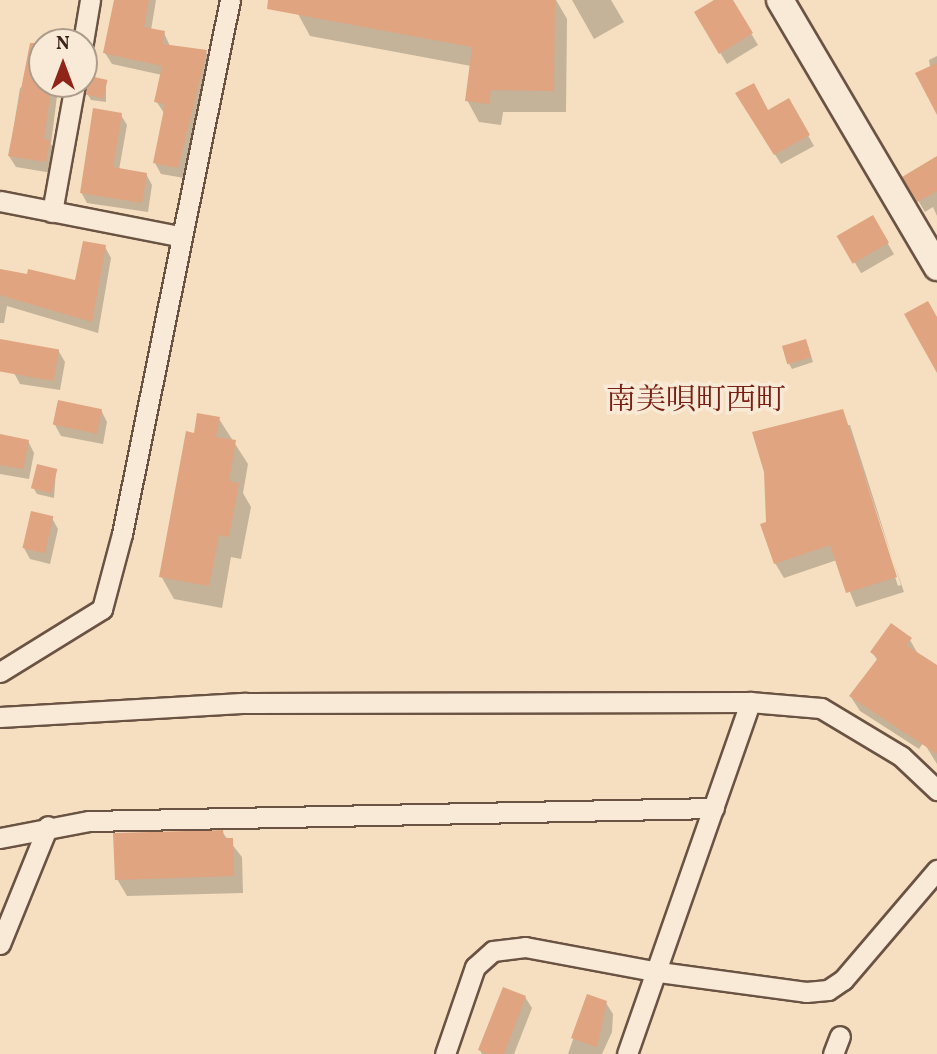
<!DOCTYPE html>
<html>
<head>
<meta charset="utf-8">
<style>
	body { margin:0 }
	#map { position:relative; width:937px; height:1054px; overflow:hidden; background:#f5dfc0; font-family:Vollkorn,"Noto Serif JP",serif }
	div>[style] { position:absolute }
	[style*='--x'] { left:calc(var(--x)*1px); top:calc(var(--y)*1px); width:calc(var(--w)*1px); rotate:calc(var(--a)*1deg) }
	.shadow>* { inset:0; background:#0003; transform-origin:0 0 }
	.building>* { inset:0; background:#e0a480; transform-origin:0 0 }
	.roads { filter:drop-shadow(2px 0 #6b5344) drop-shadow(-2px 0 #6b5344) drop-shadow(0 2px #6b5344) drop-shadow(0 -2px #6b5344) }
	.street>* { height:19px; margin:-9.5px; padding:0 9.5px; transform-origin:9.5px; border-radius:9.5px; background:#f8ead6 }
	.secondary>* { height:26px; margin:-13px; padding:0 13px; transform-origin:13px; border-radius:13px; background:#f8ead6 }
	span { translate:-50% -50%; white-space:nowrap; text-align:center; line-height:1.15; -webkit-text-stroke:7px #f8ead6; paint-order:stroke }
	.quarter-label { font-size:30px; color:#7a1f14 }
	.north { position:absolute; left:28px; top:28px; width:70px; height:70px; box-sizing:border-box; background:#f8ead6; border:2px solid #ad9b8b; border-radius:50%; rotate:0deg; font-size:19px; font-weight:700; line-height:28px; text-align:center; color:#3d241b }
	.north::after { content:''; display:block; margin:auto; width:24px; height:32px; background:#8f2418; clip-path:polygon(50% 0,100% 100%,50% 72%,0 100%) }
</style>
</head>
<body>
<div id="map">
	<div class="shadow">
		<div style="clip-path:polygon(116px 0,156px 0,151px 30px,164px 33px,170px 46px,206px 52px,212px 63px,184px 178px,161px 174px,155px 163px,164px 113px,156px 101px,162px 75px,112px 64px,105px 53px)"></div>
		<div style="clip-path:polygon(300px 0,556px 0,567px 19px,566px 112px,503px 112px,501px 125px,479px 122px,467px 100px,471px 66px,310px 36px,298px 14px)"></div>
		<div style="clip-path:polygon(572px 0,611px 0,624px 22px,594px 39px)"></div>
		<div style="clip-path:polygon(717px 0,731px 0,758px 45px,727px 64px,696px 13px)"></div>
		<div style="clip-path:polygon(937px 56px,937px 111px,929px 60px)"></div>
		<div style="clip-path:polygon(42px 75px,42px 84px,58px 88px,51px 144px,56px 153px,52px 173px,16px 167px,9px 156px,20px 88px)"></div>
		<div style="clip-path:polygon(106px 81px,106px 102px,91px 100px,88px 95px)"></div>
		<div style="clip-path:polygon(737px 94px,767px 112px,788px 100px,814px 146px,781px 164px)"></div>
		<div style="clip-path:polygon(121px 115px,127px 125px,119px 170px,146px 174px,152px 185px,148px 212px,87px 203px,81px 192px)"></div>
		<div style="clip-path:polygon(937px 160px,937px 216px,933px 207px,925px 212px,904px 177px)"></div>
		<div style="left:873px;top:218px;width:42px;height:38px;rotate:60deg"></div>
		<div style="clip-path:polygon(105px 247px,111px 258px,98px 333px,7px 306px,4px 323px,0 323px,0 271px,77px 282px)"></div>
		<div style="clip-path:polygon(808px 346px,813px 362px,792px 369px,789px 364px)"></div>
		<div style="clip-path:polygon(58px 350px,65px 362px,60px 390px,20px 384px,14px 373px)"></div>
		<div style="clip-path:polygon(101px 410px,107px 422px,103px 444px,61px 436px,55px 425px)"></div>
		<div style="clip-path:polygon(evenodd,842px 411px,904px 592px,856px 607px,837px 560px,784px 578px,775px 563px,768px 523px,842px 411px,846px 425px,850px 425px,901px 585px,898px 586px,846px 425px)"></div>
		<div style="clip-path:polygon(219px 419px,248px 464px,243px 493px,251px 507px,241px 559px,231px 557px,222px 608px,174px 599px,161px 576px,195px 435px)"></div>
		<div style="clip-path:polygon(0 436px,28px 441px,34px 453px,29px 479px,0 474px)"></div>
		<div style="clip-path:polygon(56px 470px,54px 498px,37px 494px,34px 489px)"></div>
		<div style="clip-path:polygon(52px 518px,58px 529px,50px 564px,30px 559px,24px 548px)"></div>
		<div style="clip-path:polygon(910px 640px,918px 654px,937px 667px,937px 722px,919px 749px,860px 711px,851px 697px,878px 661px,872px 652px)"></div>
		<div style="clip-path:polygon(937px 735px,937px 764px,924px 743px)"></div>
		<div style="clip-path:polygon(222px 832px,242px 857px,243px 893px,127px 896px,117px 879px)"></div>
		<div style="clip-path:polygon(588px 996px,606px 1003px,613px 1014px,612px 1032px,602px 1054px,568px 1054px)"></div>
		<div style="clip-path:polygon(525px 997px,532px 1008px,514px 1054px,482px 1054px,480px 1050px)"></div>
	</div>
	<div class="building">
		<div style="clip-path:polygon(114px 0,149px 0,144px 27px,165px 31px,163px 44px,207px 50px,178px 168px,153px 163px,165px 104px,154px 102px,162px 66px,103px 53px)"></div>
		<div style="clip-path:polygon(268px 0,555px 0,554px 91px,491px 90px,489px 104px,465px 101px,472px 47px,267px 9px)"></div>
		<div style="clip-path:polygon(714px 0,733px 0,753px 33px,719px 54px,694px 12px)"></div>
		<div style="clip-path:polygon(30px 43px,42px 43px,42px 84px,52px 84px,44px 139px,50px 140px,46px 162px,8px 156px)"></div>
		<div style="clip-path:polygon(937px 63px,937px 115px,915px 73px)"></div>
		<div style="left:90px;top:76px;width:18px;height:19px;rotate:13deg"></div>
		<div style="clip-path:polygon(754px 83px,768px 110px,789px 98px,810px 135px,774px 155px,735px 93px)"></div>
		<div style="clip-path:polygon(93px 108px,122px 113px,113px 167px,147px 173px,142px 203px,80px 193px)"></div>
		<div style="clip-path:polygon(937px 156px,937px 191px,917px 202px,902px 177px)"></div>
		<div style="left:873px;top:215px;width:32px;height:42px;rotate:60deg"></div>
		<div style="clip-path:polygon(83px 241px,106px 245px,92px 322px,0 295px,0 269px,27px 274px,28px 269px,75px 280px)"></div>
		<div style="clip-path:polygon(928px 301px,937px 317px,937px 373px,904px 314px)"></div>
		<div style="left:0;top:339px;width:60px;height:32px;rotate:10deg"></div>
		<div style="left:806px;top:339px;width:19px;height:25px;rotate:74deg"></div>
		<div style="left:58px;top:400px;width:45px;height:25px;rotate:12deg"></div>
		<div style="clip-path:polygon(843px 409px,897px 577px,846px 593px,830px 545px,774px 564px,760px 524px,766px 522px,764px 472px,752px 432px)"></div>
		<div style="clip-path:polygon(197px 413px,220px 417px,216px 437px,236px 440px,229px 481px,239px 483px,229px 537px,219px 535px,209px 586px,159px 577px,186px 431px,194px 433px)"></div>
		<div style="clip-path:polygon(0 434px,29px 440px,23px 469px,0 465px)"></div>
		<div style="left:37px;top:464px;width:21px;height:25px;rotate:14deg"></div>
		<div style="left:31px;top:511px;width:23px;height:38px;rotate:13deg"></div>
		<div style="clip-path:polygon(891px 623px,912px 638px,906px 645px,937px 665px,937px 754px,849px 696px,878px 658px,870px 652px)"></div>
		<div style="clip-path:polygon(223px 830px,224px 838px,233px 838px,234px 876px,115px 880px,113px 833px)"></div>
		<div style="clip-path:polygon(503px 987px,526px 996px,504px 1054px,488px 1054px,478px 1050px)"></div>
		<div style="clip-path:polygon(587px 994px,607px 1001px,597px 1047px,571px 1038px)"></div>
	</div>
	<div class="roads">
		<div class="street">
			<div style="--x:83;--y:42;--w:43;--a:-80.5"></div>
			<div style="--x:0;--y:201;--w:182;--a:11.1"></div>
			<div style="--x:52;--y:212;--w:130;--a:-79.8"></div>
			<div style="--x:0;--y:672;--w:120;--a:-31.7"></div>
			<div style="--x:102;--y:609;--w:78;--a:-75.1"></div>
			<div style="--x:122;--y:534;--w:545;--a:-78.57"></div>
			<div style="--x:0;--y:717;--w:246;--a:-3.3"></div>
			<div style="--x:246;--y:703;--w:504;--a:-0.11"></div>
			<div style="--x:750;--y:702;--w:71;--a:4.8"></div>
			<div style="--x:821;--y:708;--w:93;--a:31"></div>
			<div style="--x:901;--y:756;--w:50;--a:43.4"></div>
			<div style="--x:0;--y:838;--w:91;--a:-10.8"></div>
			<div style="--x:89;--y:821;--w:625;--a:-1.19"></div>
			<div style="--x:0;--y:944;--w:127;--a:-67.9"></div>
			<div style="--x:445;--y:1054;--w:92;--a:-71"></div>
			<div style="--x:475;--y:967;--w:24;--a:-42"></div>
			<div style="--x:493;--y:951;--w:32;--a:-7"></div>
			<div style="--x:525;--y:947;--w:136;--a:10.6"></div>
			<div style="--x:659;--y:972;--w:148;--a:7.7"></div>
			<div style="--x:806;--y:992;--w:22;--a:-5"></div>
			<div style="--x:828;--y:990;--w:18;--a:-34"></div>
			<div style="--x:843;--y:980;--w:145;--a:-49.5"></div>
			<div style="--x:627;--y:1054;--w:373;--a:-70.7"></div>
			<div style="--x:833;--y:1054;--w:19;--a:-69"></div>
		</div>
		<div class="secondary">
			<div style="--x:780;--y:0;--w:310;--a:59.5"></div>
		</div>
	</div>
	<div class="quarter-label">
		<span style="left:696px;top:401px">南美唄町西町</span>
	</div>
	<div class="north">N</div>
</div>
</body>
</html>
